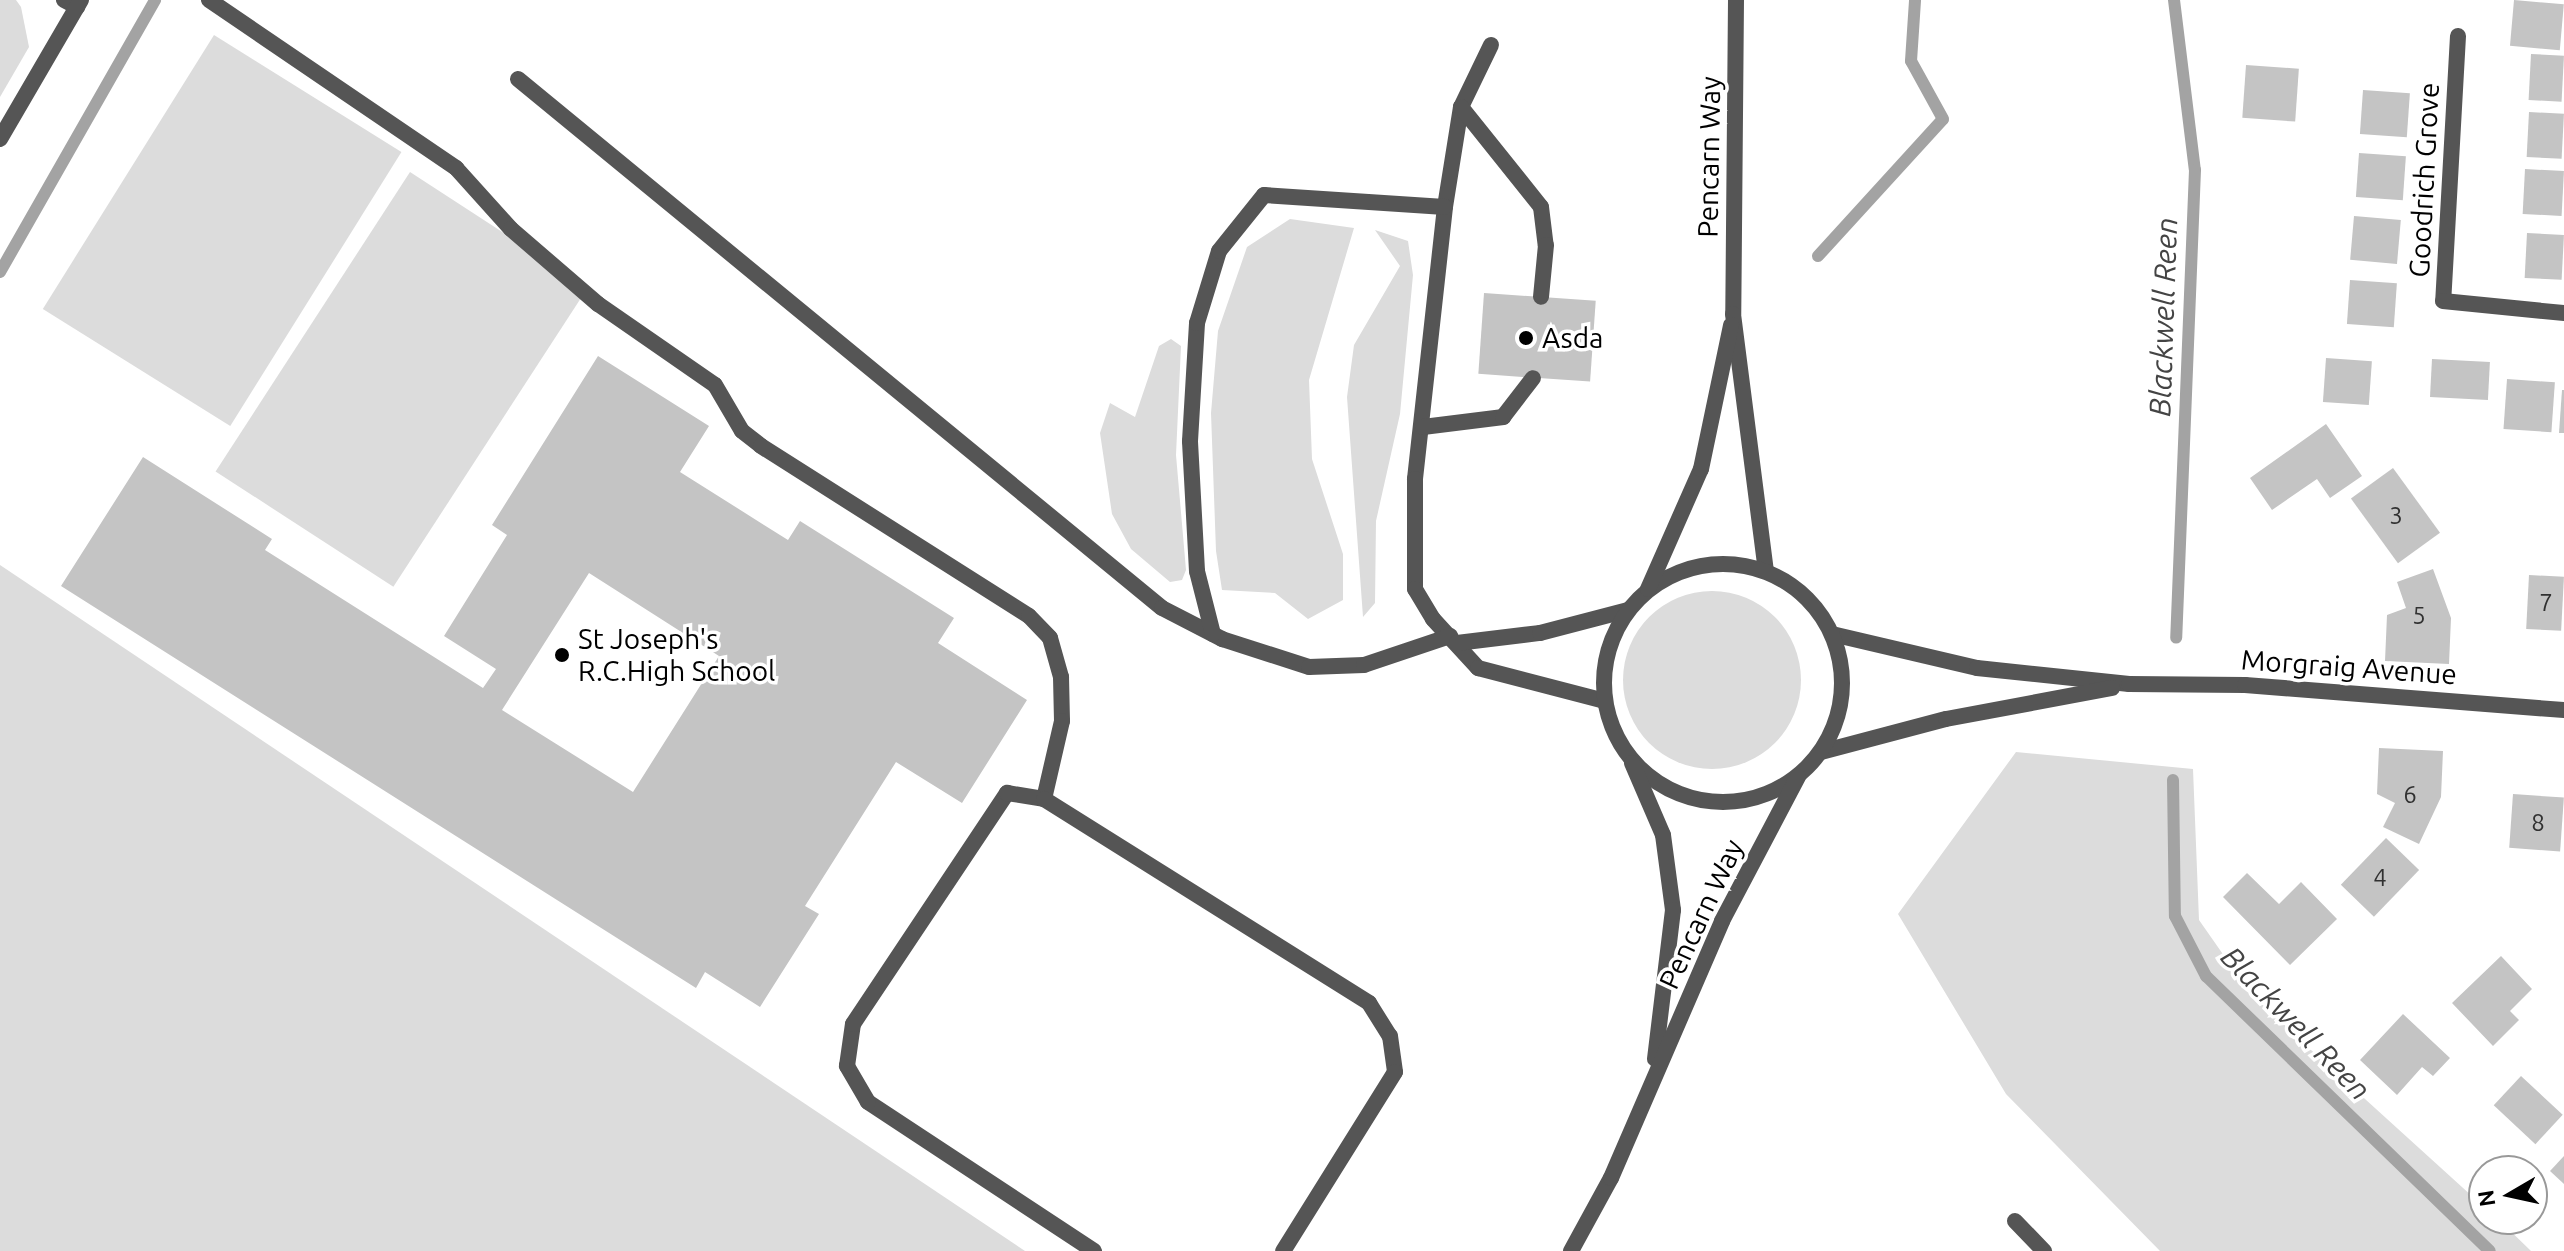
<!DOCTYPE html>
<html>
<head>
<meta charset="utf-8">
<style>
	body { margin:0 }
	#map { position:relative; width:2564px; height:1251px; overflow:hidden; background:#fff; font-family:Ubuntu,sans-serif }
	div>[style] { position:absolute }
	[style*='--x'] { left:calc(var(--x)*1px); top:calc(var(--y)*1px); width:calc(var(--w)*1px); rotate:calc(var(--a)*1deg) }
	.green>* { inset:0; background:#dcdcdc; transform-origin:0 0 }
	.round { border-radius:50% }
	.stream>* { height:12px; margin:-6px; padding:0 6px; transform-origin:6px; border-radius:6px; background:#a3a3a3 }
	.building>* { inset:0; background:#c4c4c4; transform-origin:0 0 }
	.service>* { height:16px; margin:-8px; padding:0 8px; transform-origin:8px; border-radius:8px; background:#555 }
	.minor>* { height:16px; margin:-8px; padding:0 8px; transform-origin:8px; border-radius:8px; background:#555 }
	.tertiary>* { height:16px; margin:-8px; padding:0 8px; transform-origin:8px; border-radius:8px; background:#555 }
	.tertiary>.ring { margin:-8px; padding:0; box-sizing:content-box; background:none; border:16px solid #555; border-radius:50% }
	.dots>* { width:22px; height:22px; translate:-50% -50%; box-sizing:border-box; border:4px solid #fff; border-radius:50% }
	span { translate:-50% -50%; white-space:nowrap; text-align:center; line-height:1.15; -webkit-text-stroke:7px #fff; paint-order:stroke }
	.number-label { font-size:24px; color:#313131 }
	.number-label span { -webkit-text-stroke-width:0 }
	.street-label { font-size:28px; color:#000 }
	.poi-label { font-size:28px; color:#000 }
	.left { translate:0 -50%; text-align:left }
	.water-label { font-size:30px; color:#444; font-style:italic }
	.north { position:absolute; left:2468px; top:1155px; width:80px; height:80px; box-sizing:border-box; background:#fff; border:2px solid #999; border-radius:50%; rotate:261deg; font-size:22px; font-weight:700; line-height:32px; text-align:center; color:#000 }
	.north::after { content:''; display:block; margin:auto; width:28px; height:36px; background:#000; clip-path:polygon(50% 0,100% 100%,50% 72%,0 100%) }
</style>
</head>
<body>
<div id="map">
	<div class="green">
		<div style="clip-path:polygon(0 0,16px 0,21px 7px,29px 47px,0 97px)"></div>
		<div style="left:214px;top:35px;width:221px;height:323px;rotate:32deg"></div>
		<div style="left:410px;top:172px;width:212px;height:357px;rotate:33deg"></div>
		<div style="clip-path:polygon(1290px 219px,1354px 228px,1309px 380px,1312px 459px,1343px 554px,1343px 600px,1308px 619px,1275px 593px,1222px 590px,1216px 551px,1211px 413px,1218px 331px,1247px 247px)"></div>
		<div style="clip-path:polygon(1375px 230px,1408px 241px,1413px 275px,1400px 414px,1376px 521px,1375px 603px,1363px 617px,1347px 397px,1354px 345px,1400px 266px)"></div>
		<div style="clip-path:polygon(1171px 339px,1181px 346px,1176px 455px,1186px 570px,1182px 580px,1170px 582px,1131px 549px,1112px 514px,1100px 433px,1110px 403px,1135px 417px,1159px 346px)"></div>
		<div style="clip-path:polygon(0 565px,1025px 1251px,0 1251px)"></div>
		<div class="round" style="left:1623px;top:591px;width:178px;height:178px"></div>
		<div style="clip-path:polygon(2016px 752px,2193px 769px,2199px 920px,2227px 960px,2289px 1030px,2484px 1207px,2484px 1219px,2498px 1219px,2531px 1251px,2160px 1251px,2006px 1094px,1898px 914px)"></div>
	</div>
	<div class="stream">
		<div style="--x:2174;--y:0;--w:171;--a:83"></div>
		<div style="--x:2195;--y:170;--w:468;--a:92.3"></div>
		<div style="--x:1818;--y:256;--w:185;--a:-47.6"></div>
		<div style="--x:1943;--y:119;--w:66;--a:-118.9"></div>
		<div style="--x:1911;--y:61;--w:61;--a:-86.2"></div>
		<div style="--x:0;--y:272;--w:313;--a:-60.3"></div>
		<div style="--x:2173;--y:780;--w:136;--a:89.2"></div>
		<div style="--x:2175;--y:916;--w:68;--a:62.7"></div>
		<div style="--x:2206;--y:976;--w:395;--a:44.1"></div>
	</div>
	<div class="building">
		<div style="left:2514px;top:0;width:50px;height:46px;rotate:5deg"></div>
		<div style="left:2531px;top:54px;width:33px;height:46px;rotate:3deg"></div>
		<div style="left:2246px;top:65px;width:53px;height:53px;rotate:4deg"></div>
		<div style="left:2363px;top:90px;width:47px;height:44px;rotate:4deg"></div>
		<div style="left:2529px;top:112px;width:35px;height:45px;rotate:3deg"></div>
		<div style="left:2359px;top:153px;width:47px;height:44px;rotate:4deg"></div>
		<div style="left:2525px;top:169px;width:39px;height:45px;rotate:3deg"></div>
		<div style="left:2354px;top:216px;width:47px;height:44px;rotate:5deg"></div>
		<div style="left:2527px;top:233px;width:37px;height:45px;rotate:3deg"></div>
		<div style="left:2350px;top:280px;width:47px;height:44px;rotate:4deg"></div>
		<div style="left:1484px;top:293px;width:112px;height:81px;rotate:4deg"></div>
		<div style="clip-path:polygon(evenodd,598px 356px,709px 426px,680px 472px,788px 540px,800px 521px,954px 618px,938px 643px,1027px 700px,962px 803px,896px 762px,805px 906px,819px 914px,760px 1007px,705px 972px,696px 988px,61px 586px,143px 457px,272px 539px,265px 550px,483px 688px,496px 669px,444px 636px,507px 535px,492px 525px,598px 356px,589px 573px,719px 656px,633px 792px,502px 710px,589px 573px)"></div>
		<div style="left:2326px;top:358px;width:46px;height:44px;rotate:4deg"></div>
		<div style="left:2432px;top:359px;width:58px;height:38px;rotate:3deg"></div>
		<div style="left:2507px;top:379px;width:48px;height:50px;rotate:4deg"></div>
		<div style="clip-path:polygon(2562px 390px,2564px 390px,2564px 433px,2559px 433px)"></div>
		<div style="clip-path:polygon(2326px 424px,2362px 476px,2330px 498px,2317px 479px,2272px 510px,2250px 478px)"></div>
		<div style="left:2393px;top:468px;width:80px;height:52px;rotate:54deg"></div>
		<div style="clip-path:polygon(2433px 569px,2451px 618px,2449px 664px,2385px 661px,2387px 615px,2406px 608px,2397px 582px)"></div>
		<div style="left:2529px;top:575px;width:35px;height:54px;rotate:3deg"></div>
		<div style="clip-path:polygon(2379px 748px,2443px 751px,2441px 797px,2419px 844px,2383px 827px,2395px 803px,2377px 794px)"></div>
		<div style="left:2513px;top:794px;width:51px;height:54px;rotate:4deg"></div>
		<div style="left:2386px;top:838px;width:46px;height:65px;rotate:44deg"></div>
		<div style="clip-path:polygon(2247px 873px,2279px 904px,2301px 882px,2337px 919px,2290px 965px,2223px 897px)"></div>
		<div style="clip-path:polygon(2501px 956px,2532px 989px,2510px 1011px,2519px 1020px,2493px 1046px,2452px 1003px)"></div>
		<div style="clip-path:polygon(2403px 1014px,2450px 1058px,2433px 1076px,2422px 1067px,2397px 1095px,2360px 1060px)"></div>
		<div style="left:2521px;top:1076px;width:57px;height:40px;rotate:43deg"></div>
		<div style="clip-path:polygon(2564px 1156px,2564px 1184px,2550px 1171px)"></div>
	</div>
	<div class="service">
		<div style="--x:209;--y:0;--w:299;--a:34.2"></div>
		<div style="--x:456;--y:168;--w:82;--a:48"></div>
		<div style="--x:511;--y:229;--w:115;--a:40.8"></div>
		<div style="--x:598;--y:304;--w:142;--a:34.7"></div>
		<div style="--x:715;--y:385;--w:53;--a:59.6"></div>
		<div style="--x:742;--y:431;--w:24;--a:38"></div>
		<div style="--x:761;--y:446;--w:317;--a:32.4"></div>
		<div style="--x:1029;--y:616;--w:30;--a:46"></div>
		<div style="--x:1050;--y:638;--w:41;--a:74.2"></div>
		<div style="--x:1061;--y:677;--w:44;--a:88.7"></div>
		<div style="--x:1062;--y:721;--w:80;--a:103"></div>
		<div style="--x:1491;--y:45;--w:69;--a:115.8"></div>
		<div style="--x:1461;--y:107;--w:101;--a:99.1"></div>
		<div style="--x:1445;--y:207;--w:274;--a:96.3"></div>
		<div style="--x:1415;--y:479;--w:110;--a:90"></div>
		<div style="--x:1415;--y:589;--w:35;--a:59"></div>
		<div style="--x:1433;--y:619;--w:67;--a:47.4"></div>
		<div style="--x:1478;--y:668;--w:131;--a:14.6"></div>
		<div style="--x:518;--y:79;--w:833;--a:39.4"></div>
		<div style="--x:1162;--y:608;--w:68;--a:27.3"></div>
		<div style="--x:1222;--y:639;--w:91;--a:17.8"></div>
		<div style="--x:1309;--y:667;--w:55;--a:-2.1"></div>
		<div style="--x:1364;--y:665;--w:91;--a:-18.6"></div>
		<div style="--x:1461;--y:107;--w:128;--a:51.3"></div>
		<div style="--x:1541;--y:207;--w:38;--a:83"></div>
		<div style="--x:1546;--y:245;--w:52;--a:95.5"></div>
		<div style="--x:1423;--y:427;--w:81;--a:-7.1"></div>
		<div style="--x:1503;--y:417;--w:49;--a:-52.4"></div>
		<div style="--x:1213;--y:634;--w:65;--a:-104.3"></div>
		<div style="--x:1197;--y:571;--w:130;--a:-93.1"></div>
		<div style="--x:1190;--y:441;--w:118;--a:-86.6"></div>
		<div style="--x:1197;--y:323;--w:75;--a:-73"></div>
		<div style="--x:1219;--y:251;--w:72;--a:-51.2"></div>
		<div style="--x:1264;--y:195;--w:181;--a:3.8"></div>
		<div style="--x:1457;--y:643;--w:84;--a:-6.9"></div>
		<div style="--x:1540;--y:633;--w:91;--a:-14.6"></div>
		<div style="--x:2015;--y:1221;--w:42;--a:46"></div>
		<div style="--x:1094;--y:1251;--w:271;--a:-146.6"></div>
		<div style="--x:868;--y:1102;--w:42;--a:-120.3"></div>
		<div style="--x:847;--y:1066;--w:42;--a:-81.9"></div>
		<div style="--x:853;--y:1024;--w:278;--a:-56.3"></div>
		<div style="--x:1007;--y:793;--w:37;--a:9"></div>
		<div style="--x:1044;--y:799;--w:384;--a:32.1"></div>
		<div style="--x:1369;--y:1003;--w:39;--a:58"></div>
		<div style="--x:1390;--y:1036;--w:36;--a:82"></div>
		<div style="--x:1395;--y:1072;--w:211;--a:122"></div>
	</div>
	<div class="minor">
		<div style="--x:64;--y:0;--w:15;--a:28"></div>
		<div style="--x:2458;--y:36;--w:265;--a:93.2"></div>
		<div style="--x:2443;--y:301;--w:122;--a:5.7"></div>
		<div style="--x:1832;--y:634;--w:149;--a:13.2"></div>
		<div style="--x:1977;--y:668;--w:153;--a:6"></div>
		<div style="--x:2129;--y:684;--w:116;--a:0.5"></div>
		<div style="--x:2245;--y:685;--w:320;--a:4.5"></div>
		<div style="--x:1821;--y:752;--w:129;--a:-14.8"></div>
		<div style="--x:1946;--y:719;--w:169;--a:-10.6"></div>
	</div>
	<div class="tertiary">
		<div style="--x:1736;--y:0;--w:314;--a:90.5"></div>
		<div style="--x:1733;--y:314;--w:259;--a:82.7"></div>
		<div style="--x:0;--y:139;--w:161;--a:-59.8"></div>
		<div class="ring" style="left:1604px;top:564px;width:222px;height:222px"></div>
		<div style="--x:1648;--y:589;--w:131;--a:-66.2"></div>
		<div style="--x:1701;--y:469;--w:147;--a:-78.2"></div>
		<div style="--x:1632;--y:763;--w:78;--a:66.7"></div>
		<div style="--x:1663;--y:835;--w:76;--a:82.4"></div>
		<div style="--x:1673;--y:910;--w:150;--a:96.9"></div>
		<div style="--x:1571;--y:1251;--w:83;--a:-61.3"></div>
		<div style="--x:1611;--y:1178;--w:280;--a:-66.6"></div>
		<div style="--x:1722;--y:921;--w:163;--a:-62.2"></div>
	</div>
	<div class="dots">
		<div style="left:1526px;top:338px;background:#000"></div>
		<div style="left:562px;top:655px;background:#000"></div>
	</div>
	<div class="number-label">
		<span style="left:2396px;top:516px">3</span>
		<span style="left:2546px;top:603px">7</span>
		<span style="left:2419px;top:616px">5</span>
		<span style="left:2410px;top:795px">6</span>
		<span style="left:2538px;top:823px">8</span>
		<span style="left:2380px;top:878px">4</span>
	</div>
	<div class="street-label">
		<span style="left:1709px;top:157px;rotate:-89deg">Pencarn Way</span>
		<span style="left:2424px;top:180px;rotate:-87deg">Goodrich Grove</span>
		<span style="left:2349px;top:667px;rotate:4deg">Morgraig Avenue</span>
		<span style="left:1701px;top:914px;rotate:-65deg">Pencarn Way</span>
	</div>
	<div class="poi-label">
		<span class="left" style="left:1542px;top:338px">Asda</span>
		<span class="left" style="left:578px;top:655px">St Joseph's<br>R.C.High School</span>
	</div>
	<div class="water-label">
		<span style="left:2163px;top:317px;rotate:-88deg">Blackwell Reen</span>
		<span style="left:2296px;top:1023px;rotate:46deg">Blackwell Reen</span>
	</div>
	<div class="north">N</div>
</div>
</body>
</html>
